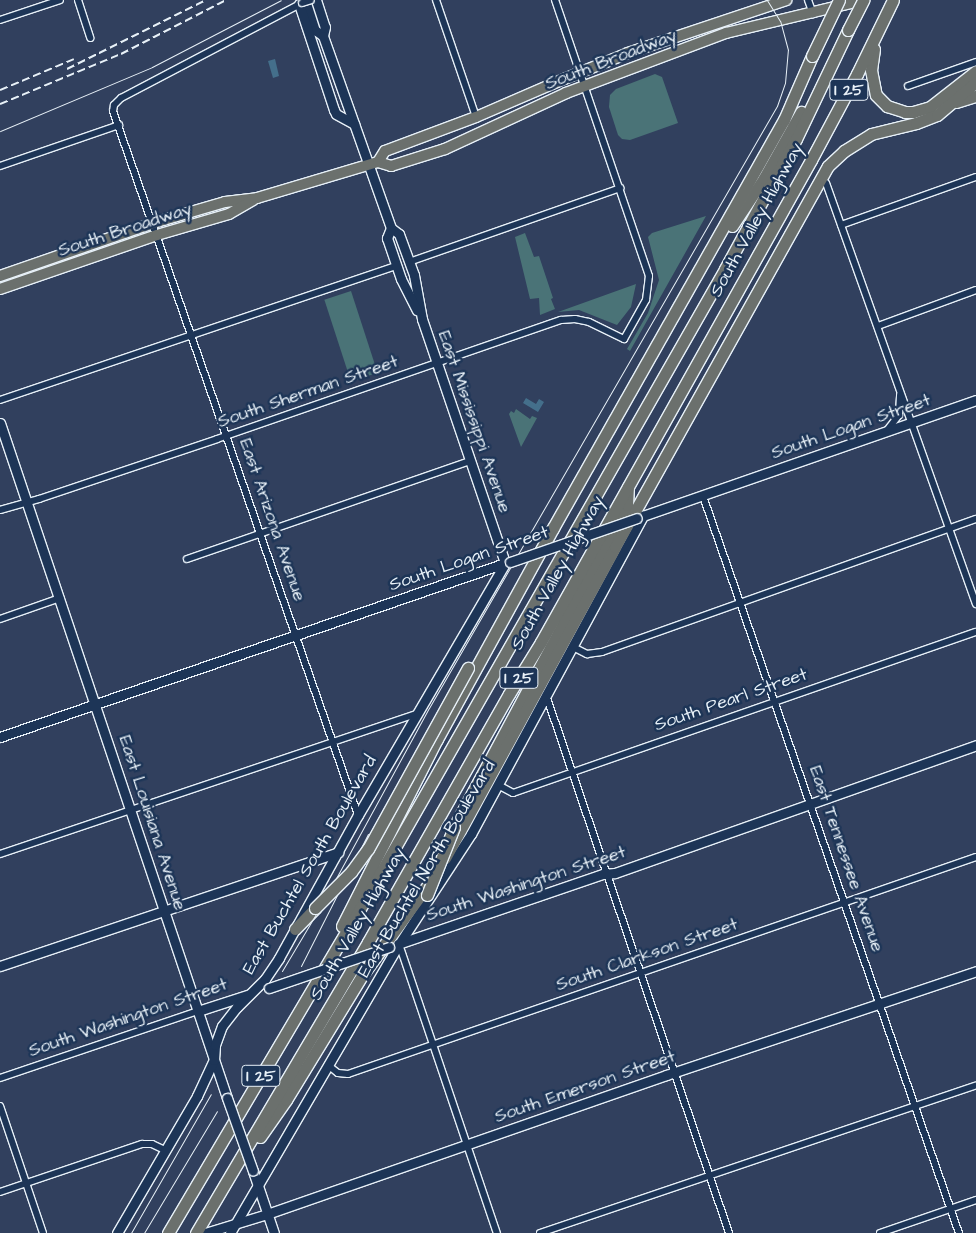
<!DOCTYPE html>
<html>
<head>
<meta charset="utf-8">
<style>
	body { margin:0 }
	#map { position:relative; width:976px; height:1233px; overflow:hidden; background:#31405e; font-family:"Architects Daughter",sans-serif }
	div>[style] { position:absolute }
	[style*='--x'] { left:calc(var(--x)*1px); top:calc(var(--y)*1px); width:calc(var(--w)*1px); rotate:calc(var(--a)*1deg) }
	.green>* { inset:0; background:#4a7377; transform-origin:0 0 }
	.water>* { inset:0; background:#446f8b }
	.roads { filter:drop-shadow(1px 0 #e8f1f8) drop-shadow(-1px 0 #e8f1f8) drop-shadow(0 1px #e8f1f8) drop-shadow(0 -1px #e8f1f8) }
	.street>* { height:6px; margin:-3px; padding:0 3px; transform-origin:3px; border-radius:3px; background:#1d3557 }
	.secondary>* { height:9px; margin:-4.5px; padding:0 4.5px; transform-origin:4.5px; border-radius:4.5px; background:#1d3557 }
	.primary>* { height:10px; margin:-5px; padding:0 5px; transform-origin:5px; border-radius:5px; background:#6b706d }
	.highway>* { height:11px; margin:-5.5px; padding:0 5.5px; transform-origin:5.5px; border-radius:5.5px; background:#6b706d }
	.tram>* { height:1px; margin:-0.5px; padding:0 0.5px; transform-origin:0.5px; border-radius:0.5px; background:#e8f1f8 }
	.rail>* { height:2px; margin-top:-1px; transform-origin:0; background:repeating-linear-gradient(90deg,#e8f1f8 0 8px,transparent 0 12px) }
	.bridges { filter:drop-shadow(1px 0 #e8f1f8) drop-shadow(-1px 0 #e8f1f8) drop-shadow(0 1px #e8f1f8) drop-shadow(0 -1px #e8f1f8) }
	.street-bridge>* { height:6px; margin:-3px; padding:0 3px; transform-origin:3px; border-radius:3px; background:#1d3557 }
	.secondary-bridge>* { height:9px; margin:-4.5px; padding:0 4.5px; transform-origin:4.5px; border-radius:4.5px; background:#1d3557 }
	.highway-bridge>* { height:11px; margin:-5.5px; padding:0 5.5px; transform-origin:5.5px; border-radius:5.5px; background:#6b706d }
	span { translate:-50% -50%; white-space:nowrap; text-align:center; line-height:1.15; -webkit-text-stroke:5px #1d3557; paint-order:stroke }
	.shield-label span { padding:1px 4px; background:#1d3557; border:1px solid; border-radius:4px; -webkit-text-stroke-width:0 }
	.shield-label { font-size:16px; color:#e8f1f8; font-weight:700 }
	.street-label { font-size:18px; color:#e8f1f8 }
</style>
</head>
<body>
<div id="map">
	<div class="green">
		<div style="clip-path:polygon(655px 74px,662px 77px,678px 123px,630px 140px,622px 139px,618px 135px,609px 107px,610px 95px,616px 89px)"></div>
		<div style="clip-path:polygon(706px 216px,630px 351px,627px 349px,648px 313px,659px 280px,648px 237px,652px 233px)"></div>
		<div style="clip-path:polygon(525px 233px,534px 257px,539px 256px,553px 298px,551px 299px,555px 309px,540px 315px,539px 298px,530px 299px,515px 237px)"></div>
		<div style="clip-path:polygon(636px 284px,631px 307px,617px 325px,579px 310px,558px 312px)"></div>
		<div style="left:351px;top:291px;width:86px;height:28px;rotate:72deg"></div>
		<div style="clip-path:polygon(516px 409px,530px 419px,532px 416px,537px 418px,521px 447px,509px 414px,511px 411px,514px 413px)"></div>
	</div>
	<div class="water">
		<div style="clip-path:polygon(275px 59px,279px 76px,273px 78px,268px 61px)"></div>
		<div style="clip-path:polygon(526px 398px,536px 404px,539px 399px,544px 402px,538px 412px,523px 403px)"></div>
	</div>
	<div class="roads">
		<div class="street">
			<div style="--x:78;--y:0;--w:40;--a:72"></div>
			<div style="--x:436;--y:0;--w:124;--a:71.1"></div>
			<div style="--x:808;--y:0;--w:15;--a:70"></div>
			<div style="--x:302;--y:3;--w:204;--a:152.3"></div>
			<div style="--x:121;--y:98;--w:10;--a:135"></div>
			<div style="--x:114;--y:105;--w:6;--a:99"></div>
			<div style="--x:113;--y:111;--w:745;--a:70.81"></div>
			<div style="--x:0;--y:20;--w:63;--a:-18.4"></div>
			<div style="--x:908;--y:86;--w:72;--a:-19.4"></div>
			<div style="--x:0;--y:166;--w:126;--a:-19"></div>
			<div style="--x:826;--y:183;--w:447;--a:70.4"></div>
			<div style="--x:841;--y:225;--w:143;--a:-19.6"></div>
			<div style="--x:409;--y:262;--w:224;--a:-19.3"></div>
			<div style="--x:878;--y:326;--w:104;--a:-20.2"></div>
			<div style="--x:0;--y:400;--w:419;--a:-18.7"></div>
			<div style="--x:888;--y:429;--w:18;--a:-52"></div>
			<div style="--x:899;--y:415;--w:20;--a:-87"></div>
			<div style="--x:703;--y:496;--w:780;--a:70.85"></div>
			<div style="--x:0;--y:510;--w:41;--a:-15.8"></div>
			<div style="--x:39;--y:499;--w:188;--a:-18.6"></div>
			<div style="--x:217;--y:439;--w:364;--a:-19.1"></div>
			<div style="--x:561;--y:320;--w:14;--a:-4"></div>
			<div style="--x:575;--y:319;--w:14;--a:12"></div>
			<div style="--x:589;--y:322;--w:39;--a:26"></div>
			<div style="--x:624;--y:339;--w:45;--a:-60.6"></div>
			<div style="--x:646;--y:300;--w:24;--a:-83"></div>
			<div style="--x:649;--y:276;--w:292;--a:-108.8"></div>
			<div style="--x:187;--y:559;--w:299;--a:-19.1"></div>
			<div style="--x:0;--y:619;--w:64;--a:-19.3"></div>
			<div style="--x:573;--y:647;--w:16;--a:27"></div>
			<div style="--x:587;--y:654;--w:15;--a:-8"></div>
			<div style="--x:602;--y:652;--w:397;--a:-19.6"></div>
			<div style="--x:546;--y:695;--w:568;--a:71.21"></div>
			<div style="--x:498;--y:785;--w:17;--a:28"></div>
			<div style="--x:513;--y:793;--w:490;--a:-19.2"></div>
			<div style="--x:0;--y:854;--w:439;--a:-18.6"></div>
			<div style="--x:399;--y:944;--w:305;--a:71.3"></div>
			<div style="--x:329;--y:1066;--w:11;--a:38"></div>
			<div style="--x:338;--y:1073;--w:10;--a:6"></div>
			<div style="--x:348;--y:1074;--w:664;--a:-19.06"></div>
			<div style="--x:0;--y:1078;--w:209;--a:-18.7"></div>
			<div style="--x:0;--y:1106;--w:134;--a:71.3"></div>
			<div style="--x:0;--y:1192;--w:150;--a:-18.7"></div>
			<div style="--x:142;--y:1144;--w:10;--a:0"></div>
			<div style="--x:152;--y:1144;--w:14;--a:25"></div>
			<div style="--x:540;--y:1233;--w:460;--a:-18.7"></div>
			<div style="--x:880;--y:1233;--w:102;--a:-19"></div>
		</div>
		<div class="secondary">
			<div style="--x:305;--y:0;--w:32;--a:72"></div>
			<div style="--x:315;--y:30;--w:10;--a:37"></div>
			<div style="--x:316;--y:0;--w:28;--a:72"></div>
			<div style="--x:325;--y:27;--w:9;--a:103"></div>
			<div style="--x:323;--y:36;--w:204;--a:70.5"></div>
			<div style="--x:391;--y:228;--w:10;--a:37"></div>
			<div style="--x:399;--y:234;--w:44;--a:69.9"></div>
			<div style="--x:414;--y:275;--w:45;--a:79.7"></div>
			<div style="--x:422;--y:319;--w:258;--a:71.2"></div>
			<div style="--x:299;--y:4;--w:112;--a:71.7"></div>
			<div style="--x:334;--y:110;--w:4;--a:63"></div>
			<div style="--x:336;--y:114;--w:21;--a:29"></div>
			<div style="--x:391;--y:228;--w:11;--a:112"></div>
			<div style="--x:387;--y:238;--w:43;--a:71.1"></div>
			<div style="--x:401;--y:279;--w:35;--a:63"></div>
			<div style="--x:0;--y:423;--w:712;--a:71.41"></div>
			<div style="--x:637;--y:518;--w:359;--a:-19.2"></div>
			<div style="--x:0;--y:737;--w:534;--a:-19.01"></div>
			<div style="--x:398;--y:944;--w:217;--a:-18.9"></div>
			<div style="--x:603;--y:874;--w:12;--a:-5"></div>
			<div style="--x:615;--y:873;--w:383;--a:-19.5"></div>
			<div style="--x:0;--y:966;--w:357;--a:-18.6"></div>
			<div style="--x:198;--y:1011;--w:52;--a:-18.1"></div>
			<div style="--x:253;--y:1171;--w:65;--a:71.3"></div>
			<div style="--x:117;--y:1233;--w:159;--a:-59.7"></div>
			<div style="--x:197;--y:1096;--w:40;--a:-65"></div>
			<div style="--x:214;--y:1060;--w:15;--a:-86"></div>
			<div style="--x:215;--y:1045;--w:20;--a:-70"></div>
			<div style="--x:222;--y:1026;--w:24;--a:-52"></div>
			<div style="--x:237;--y:1007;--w:40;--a:-45"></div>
			<div style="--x:265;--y:979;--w:25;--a:-56"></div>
			<div style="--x:279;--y:958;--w:163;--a:-61.1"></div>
			<div style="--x:358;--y:815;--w:292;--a:-59.7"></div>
			<div style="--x:205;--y:1233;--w:65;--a:-17"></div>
			<div style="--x:267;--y:1214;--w:423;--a:-19.2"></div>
			<div style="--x:666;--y:1075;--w:327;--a:-18.5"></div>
			<div style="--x:230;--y:1233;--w:335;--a:-59.7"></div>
			<div style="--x:399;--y:944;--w:131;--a:-56.8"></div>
			<div style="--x:471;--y:834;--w:362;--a:-61.6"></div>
		</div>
		<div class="primary">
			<div style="--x:378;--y:162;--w:13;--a:-58"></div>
			<div style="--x:385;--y:151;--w:97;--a:-20.5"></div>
			<div style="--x:476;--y:117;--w:96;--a:-23.4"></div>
			<div style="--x:564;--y:79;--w:69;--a:-22.1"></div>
			<div style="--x:628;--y:53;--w:167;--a:-18.5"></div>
			<div style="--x:0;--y:276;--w:162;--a:-19.1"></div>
			<div style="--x:153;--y:223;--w:75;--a:-16.3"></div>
			<div style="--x:225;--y:202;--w:32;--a:-7"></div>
			<div style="--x:257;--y:198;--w:126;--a:-16.6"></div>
			<div style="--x:378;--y:162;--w:14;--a:17"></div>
			<div style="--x:391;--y:166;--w:57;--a:-17.5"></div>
			<div style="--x:445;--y:149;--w:133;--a:-24.8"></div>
			<div style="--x:566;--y:93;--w:171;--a:-20.6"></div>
			<div style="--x:726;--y:33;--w:141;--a:-13.5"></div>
			<div style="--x:0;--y:289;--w:166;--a:-19"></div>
			<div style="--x:157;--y:235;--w:75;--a:-16.3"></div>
			<div style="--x:229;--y:214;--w:28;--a:-30"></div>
		</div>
		<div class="highway">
			<div style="--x:874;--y:49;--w:21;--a:98"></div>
			<div style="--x:871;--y:70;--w:25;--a:79"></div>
			<div style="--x:876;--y:95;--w:16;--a:45"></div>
			<div style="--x:887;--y:106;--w:19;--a:18"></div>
			<div style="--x:905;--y:112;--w:8;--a:0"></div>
			<div style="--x:913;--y:112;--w:18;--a:-16"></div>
			<div style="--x:930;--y:107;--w:58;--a:-38"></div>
			<div style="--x:956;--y:102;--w:21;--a:-17"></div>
			<div style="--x:732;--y:226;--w:58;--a:-56.3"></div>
			<div style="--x:764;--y:178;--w:76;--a:-60.7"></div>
			<div style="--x:454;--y:827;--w:366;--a:-61.8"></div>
			<div style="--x:627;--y:505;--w:18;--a:-87"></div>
			<div style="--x:445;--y:858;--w:354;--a:-61.3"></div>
			<div style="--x:615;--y:547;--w:436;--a:-60.8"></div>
			<div style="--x:828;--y:166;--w:22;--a:-43"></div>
			<div style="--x:844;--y:151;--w:32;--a:-32"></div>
			<div style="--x:871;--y:134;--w:46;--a:-13.7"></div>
			<div style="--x:916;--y:123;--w:22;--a:-21"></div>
			<div style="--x:937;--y:115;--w:51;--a:-40.2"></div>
			<div style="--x:342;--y:926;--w:210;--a:-63.1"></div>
			<div style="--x:437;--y:739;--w:241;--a:-61.2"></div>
			<div style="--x:553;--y:528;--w:469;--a:-60.5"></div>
			<div style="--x:784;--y:120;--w:70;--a:-66.4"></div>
			<div style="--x:295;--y:929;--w:29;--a:-46"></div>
			<div style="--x:260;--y:1137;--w:45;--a:-54.9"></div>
			<div style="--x:286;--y:1100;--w:148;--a:-58.6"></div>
			<div style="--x:363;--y:974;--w:114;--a:-53.9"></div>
			<div style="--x:168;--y:1233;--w:365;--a:-59.4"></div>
			<div style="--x:354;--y:919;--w:748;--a:-60.28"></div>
			<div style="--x:725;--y:269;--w:148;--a:-61.4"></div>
			<div style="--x:796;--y:139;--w:121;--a:-64.5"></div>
			<div style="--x:196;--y:1233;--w:338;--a:-59.4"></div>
			<div style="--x:368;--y:942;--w:285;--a:-60.4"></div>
			<div style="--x:509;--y:694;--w:61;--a:-58.4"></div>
			<div style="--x:541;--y:642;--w:552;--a:-60.74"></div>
			<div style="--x:811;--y:160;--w:98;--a:-61.9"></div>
			<div style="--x:857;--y:74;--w:82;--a:-64.1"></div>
		</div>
	</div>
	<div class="tram">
		<div style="--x:0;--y:131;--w:165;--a:-22.8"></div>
		<div style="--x:152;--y:67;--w:145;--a:-27.4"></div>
		<div style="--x:301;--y:966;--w:148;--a:-63.1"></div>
		<div style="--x:282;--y:971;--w:78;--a:-59.2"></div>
		<div style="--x:322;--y:904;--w:223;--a:-61.4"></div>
		<div style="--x:429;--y:708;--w:695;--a:-59.97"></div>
		<div style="--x:777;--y:106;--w:24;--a:-71"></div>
		<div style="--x:785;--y:83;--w:33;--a:-85"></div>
		<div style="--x:788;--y:50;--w:30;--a:-105"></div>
		<div style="--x:780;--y:21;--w:25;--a:-122"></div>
		<div style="--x:131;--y:1233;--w:160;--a:-60.1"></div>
		<div style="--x:144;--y:1233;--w:142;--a:-59.1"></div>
	</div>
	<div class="rail">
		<div style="--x:67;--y:69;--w:155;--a:-26.4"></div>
		<div style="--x:0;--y:90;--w:80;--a:-22.7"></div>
		<div style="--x:0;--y:104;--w:131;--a:-22.5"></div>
		<div style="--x:121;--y:54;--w:118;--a:-27.2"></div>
	</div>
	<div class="bridges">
		<div class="street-bridge">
			<div style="--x:302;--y:3;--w:9;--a:-18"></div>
		</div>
		<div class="secondary-bridge">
			<div style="--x:510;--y:562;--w:134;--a:-19.1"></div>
			<div style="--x:269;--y:988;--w:127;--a:-18.9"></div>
			<div style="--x:227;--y:1098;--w:77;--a:70.4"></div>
		</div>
		<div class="highway-bridge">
			<div style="--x:848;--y:30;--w:34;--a:-63"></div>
			<div style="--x:812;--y:56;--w:62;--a:-64.3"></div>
			<div style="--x:427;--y:895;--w:73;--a:-68.3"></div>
			<div style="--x:315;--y:908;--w:51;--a:-45"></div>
			<div style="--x:351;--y:872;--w:29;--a:-54"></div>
			<div style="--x:368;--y:849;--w:207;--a:-61.1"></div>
		</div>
	</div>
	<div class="shield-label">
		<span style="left:849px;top:90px">I 25</span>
		<span style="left:519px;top:678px">I 25</span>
		<span style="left:261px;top:1076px">I 25</span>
	</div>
	<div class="street-label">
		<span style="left:611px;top:60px;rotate:-21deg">South Broadway</span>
		<span style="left:757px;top:220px;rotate:-61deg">South Valley Highway</span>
		<span style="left:125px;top:230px;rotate:-18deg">South Broadway</span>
		<span style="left:308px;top:392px;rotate:-19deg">South Sherman Street</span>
		<span style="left:474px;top:422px;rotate:71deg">East Mississippi Avenue</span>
		<span style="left:851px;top:427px;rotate:-19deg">South Logan Street</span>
		<span style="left:272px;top:520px;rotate:71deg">East Arizona Avenue</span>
		<span style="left:469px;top:559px;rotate:-19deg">South Logan Street</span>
		<span style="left:558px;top:573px;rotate:-61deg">South Valley Highway</span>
		<span style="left:731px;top:700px;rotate:-19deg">South Pearl Street</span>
		<span style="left:152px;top:823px;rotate:72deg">East Louisiana Avenue</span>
		<span style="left:846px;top:859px;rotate:71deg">East Tennessee Avenue</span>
		<span style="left:310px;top:865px;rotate:-60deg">East Buchtel South Boulevard</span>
		<span style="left:427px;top:869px;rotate:-59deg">East Buchtel North Boulevard</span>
		<span style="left:526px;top:884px;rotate:-18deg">South Washington Street</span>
		<span style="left:358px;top:924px;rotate:-60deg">South Valley Highway</span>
		<span style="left:647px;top:955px;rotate:-19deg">South Clarkson Street</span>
		<span style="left:128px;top:1018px;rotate:-19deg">South Washington Street</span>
		<span style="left:585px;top:1087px;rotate:-19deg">South Emerson Street</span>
	</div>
</div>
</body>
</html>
